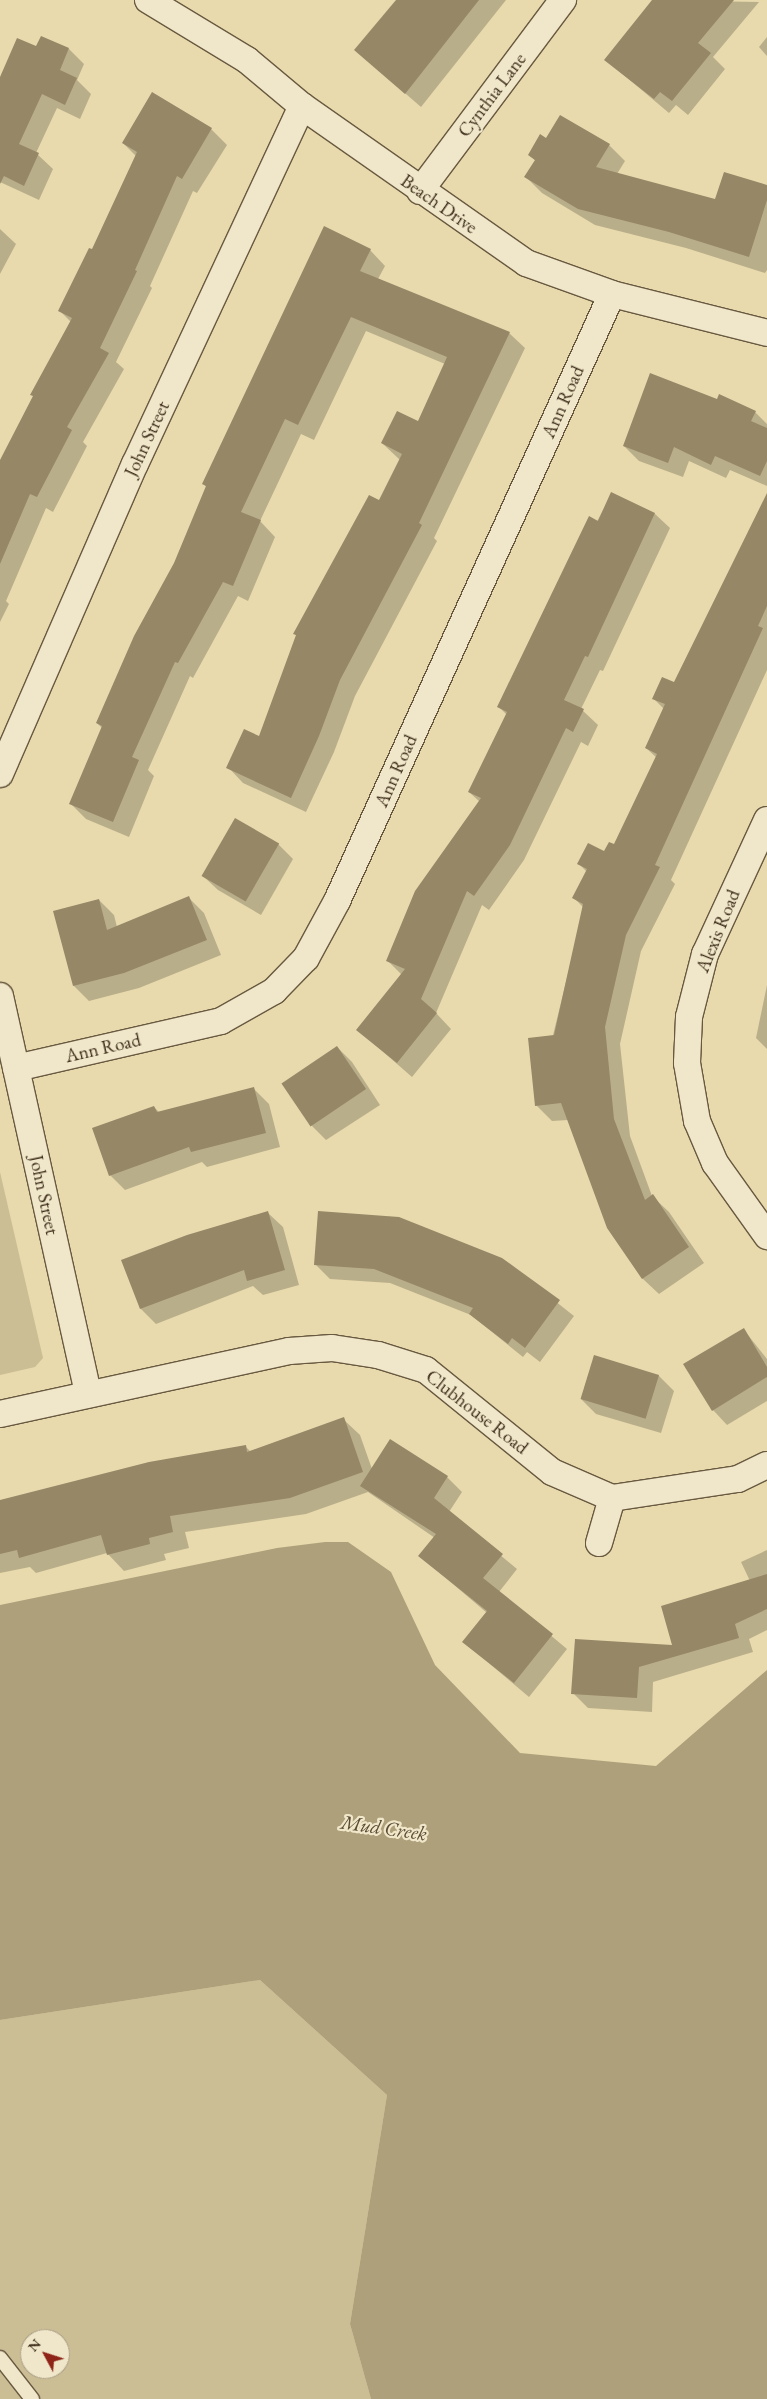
<!DOCTYPE html>
<html>
<head>
<meta charset="utf-8">
<style>
	body { margin:0 }
	#map { position:relative; width:767px; height:2399px; overflow:hidden; background:#e8daad; font-family:"EB Garamond",serif }
	div>[style] { position:absolute }
	[style*='--x'] { left:calc(var(--x)*1px); top:calc(var(--y)*1px); width:calc(var(--w)*1px); rotate:calc(var(--a)*1deg) }
	.green>* { inset:0; background:#cbbd94 }
	.water>* { inset:0; background:#aea07b }
	.shadow>* { inset:0; background:#0003 }
	.building>* { inset:0; background:#968767; transform-origin:0 0 }
	.roads { filter:drop-shadow(1px 0 #685940) drop-shadow(-1px 0 #685940) drop-shadow(0 1px #685940) drop-shadow(0 -1px #685940) }
	.lane>* { height:14px; margin:-7px; padding:0 7px; transform-origin:7px; border-radius:7px; background:#f0e7ca }
	.street>* { height:26px; margin:-13px; padding:0 13px; transform-origin:13px; border-radius:13px; background:#f0e7ca }
	span { translate:-50% -50%; white-space:nowrap; text-align:center; line-height:1.15; -webkit-text-stroke:4.5px #f0e7ca; paint-order:stroke }
	.street-label { font-size:19px; color:#3e2e1b }
	.water-label { font-size:20px; color:#5a4a33; font-style:italic }
	.north { position:absolute; left:20px; top:2329px; width:50px; height:50px; box-sizing:border-box; background:#f0e7ca; border:1px solid #a99d84; border-radius:50%; rotate:310deg; font-size:14px; font-weight:700; line-height:20px; text-align:center; color:#3e2e1b }
	.north::after { content:''; display:block; margin:auto; width:18px; height:22px; background:#8f2418; clip-path:polygon(50% 0,100% 100%,50% 72%,0 100%) }
</style>
</head>
<body>
<div id="map">
	<div class="green">
		<div style="clip-path:polygon(0 1172px,43px 1358px,35px 1367px,0 1375px)"></div>
		<div style="clip-path:polygon(evenodd,260px 1980px,387px 2095px,350px 2324px,371px 2399px,0 2399px,0 2020px,260px 1980px,30px 2339px,60px 2339px,60px 2369px,30px 2369px,30px 2339px)"></div>
	</div>
	<div class="water">
		<div style="clip-path:polygon(325px 1542px,348px 1542px,391px 1572px,435px 1665px,520px 1753px,656px 1766px,767px 1670px,767px 2399px,371px 2399px,350px 2324px,387px 2095px,260px 1980px,0 2020px,0 1605px,277px 1548px)"></div>
	</div>
	<div class="shadow">
		<div style="clip-path:polygon(415px 0,506px 0,421px 107px,355px 50px)"></div>
		<div style="clip-path:polygon(653px 0,759px 2px,713px 57px,725px 69px,688px 115px,676px 105px,669px 113px,606px 60px)"></div>
		<div style="clip-path:polygon(767px 37px,767px 56px,759px 47px)"></div>
		<div style="clip-path:polygon(41px 38px,69px 49px,84px 64px,77px 80px,91px 94px,80px 119px,57px 108px,36px 153px,53px 169px,39px 200px,0 182px,0 80px,37px 48px)"></div>
		<div style="clip-path:polygon(153px 94px,211px 129px,227px 145px,197px 193px,193px 191px,150px 286px,152px 288px,116px 362px,124px 369px,83px 442px,87px 446px,53px 512px,46px 508px,6px 601px,9px 604px,0 622px,0 462px,71px 322px,59px 310px,92px 251px,136px 156px,123px 143px)"></div>
		<div style="clip-path:polygon(547px 140px,609px 145px,625px 161px,617px 174px,716px 201px,767px 186px,767px 270px,765px 273px,686px 248px,595px 225px,542px 193px,526px 177px,536px 161px,529px 155px)"></div>
		<div style="clip-path:polygon(0 229px,16px 244px,0 274px)"></div>
		<div style="clip-path:polygon(370px 250px,385px 266px,378px 279px,509px 333px,525px 348px,434px 538px,437px 541px,355px 696px,334px 752px,306px 812px,243px 783px,228px 767px,260px 738px,297px 636px,294px 633px,379px 502px,400px 460px,382px 443px,419px 423px,445px 364px,366px 331px,314px 440px,301px 434px,260px 521px,275px 537px,248px 601px,238px 596px,193px 678px,190px 676px,148px 770px,154px 776px,129px 837px,86px 819px,70px 803px,102px 728px,97px 723px,176px 563px,207px 488px,204px 484px)"></div>
		<div style="clip-path:polygon(718px 400px,755px 412px,767px 424px,767px 486px,730px 470px,726px 478px,689px 461px,683px 477px,639px 461px,624px 446px)"></div>
		<div style="clip-path:polygon(612px 493px,655px 514px,670px 528px,603px 671px,600px 670px,581px 709px,598px 725px,588px 746px,581px 742px,524px 860px,489px 910px,482px 905px,436px 1013px,451px 1029px,412px 1077px,358px 1030px,402px 975px,388px 961px,480px 802px,469px 792px,507px 715px,499px 707px)"></div>
		<div style="clip-path:polygon(767px 535px,767px 670px,671px 880px,675px 884px,641px 951px,620px 1044px,630px 1136px,652px 1196px,669px 1212px,704px 1263px,659px 1294px,643px 1279px,608px 1228px,568px 1120px,552px 1121px,536px 1105px,584px 908px,574px 898px,587px 872px,579px 864px,615px 846px,657px 758px,646px 748px,664px 709px,654px 699px,674px 684px)"></div>
		<div style="clip-path:polygon(236px 820px,278px 844px,293px 859px,261px 915px,218px 890px,203px 876px)"></div>
		<div style="clip-path:polygon(189px 898px,204px 913px,221px 955px,139px 988px,89px 1001px,74px 986px,55px 912px,99px 900px,114px 915px,117px 927px)"></div>
		<div style="clip-path:polygon(767px 985px,767px 1049px,756px 1038px)"></div>
		<div style="clip-path:polygon(337px 1047px,352px 1062px,380px 1105px,326px 1140px,312px 1126px)"></div>
		<div style="clip-path:polygon(254px 1089px,269px 1104px,280px 1147px,207px 1167px,202px 1162px,125px 1190px,110px 1175px,154px 1107px,160px 1113px)"></div>
		<div style="clip-path:polygon(268px 1213px,283px 1227px,299px 1285px,263px 1295px,253px 1286px,156px 1324px,141px 1309px,123px 1261px)"></div>
		<div style="clip-path:polygon(502px 1259px,574px 1316px,540px 1362px,527px 1352px,523px 1357px,471px 1315px,390px 1283px,330px 1279px,315px 1264px)"></div>
		<div style="clip-path:polygon(744px 1330px,767px 1359px,767px 1401px,727px 1425px,713px 1410px)"></div>
		<div style="clip-path:polygon(594px 1357px,659px 1376px,674px 1391px,661px 1433px,596px 1414px,581px 1399px)"></div>
		<div style="clip-path:polygon(343px 1419px,360px 1435px,372px 1469px,447px 1477px,462px 1492px,449px 1512px,517px 1569px,499px 1592px,567px 1649px,529px 1697px,464px 1642px,487px 1613px,420px 1556px,435px 1538px,368px 1492px,306px 1514px,185px 1532px,189px 1548px,164px 1554px,166px 1560px,124px 1571px,107px 1553px,36px 1573px,30px 1567px,0 1573px,0 1501px,245px 1446px,251px 1452px)"></div>
		<div style="clip-path:polygon(767px 1550px,767px 1630px,749px 1639px,753px 1652px,653px 1682px,652px 1712px,588px 1708px,573px 1693px,674px 1646px,750px 1581px,741px 1562px)"></div>
	</div>
	<div class="building">
		<div style="clip-path:polygon(396px 0,479px 0,405px 94px,354px 50px)"></div>
		<div style="clip-path:polygon(652px 0,734px 0,698px 43px,711px 53px,672px 101px,660px 92px,654px 99px,604px 60px)"></div>
		<div style="clip-path:polygon(41px 36px,69px 48px,60px 70px,77px 78px,65px 105px,42px 94px,19px 144px,39px 153px,24px 186px,4px 176px,0 184px,0 77px,17px 38px,36px 46px)"></div>
		<div style="clip-path:polygon(152px 92px,212px 128px,182px 179px,177px 176px,135px 270px,137px 271px,100px 348px,109px 353px,67px 427px,72px 430px,37px 497px,30px 494px,0 564px,0 460px,33px 396px,30px 395px,72px 318px,58px 311px,89px 248px,92px 249px,137px 152px,122px 143px)"></div>
		<div style="clip-path:polygon(560px 115px,610px 144px,596px 167px,715px 199px,724px 172px,767px 185px,767px 200px,749px 257px,669px 232px,578px 209px,524px 177px,535px 160px,528px 155px,540px 134px,546px 138px)"></div>
		<div style="clip-path:polygon(324px 226px,371px 249px,360px 271px,510px 332px,419px 523px,422px 525px,340px 680px,319px 736px,291px 798px,226px 768px,244px 729px,259px 736px,296px 635px,293px 634px,369px 495px,379px 500px,402px 454px,381px 443px,397px 411px,418px 421px,447px 357px,351px 317px,298px 425px,285px 419px,241px 512px,261px 520px,233px 586px,223px 582px,178px 663px,175px 662px,132px 757px,139px 760px,113px 822px,69px 804px,102px 726px,96px 723px,134px 636px,174px 563px,206px 486px,202px 484px)"></div>
		<div style="clip-path:polygon(650px 373px,717px 399px,719px 394px,756px 411px,751px 421px,767px 428px,767px 461px,760px 476px,715px 456px,711px 465px,674px 447px,668px 463px,623px 446px)"></div>
		<div style="clip-path:polygon(611px 492px,655px 513px,588px 657px,585px 656px,564px 700px,584px 709px,573px 732px,566px 728px,510px 845px,474px 896px,467px 891px,421px 999px,437px 1013px,397px 1063px,356px 1030px,405px 969px,386px 961px,415px 891px,481px 798px,468px 792px,507px 712px,497px 707px,589px 516px,598px 521px)"></div>
		<div style="clip-path:polygon(767px 493px,767px 606px,758px 626px,763px 628px,655px 865px,660px 867px,626px 935px,605px 1027px,614px 1119px,645px 1200px,653px 1194px,689px 1247px,642px 1279px,607px 1228px,561px 1103px,535px 1106px,528px 1038px,554px 1035px,583px 904px,572px 898px,587px 869px,577px 864px,588px 843px,604px 851px,609px 842px,614px 844px,657px 754px,645px 748px,665px 704px,652px 699px,662px 677px,674px 682px)"></div>
		<div style="left:235px;top:818px;width:51px;height:67px;rotate:30deg"></div>
		<div style="clip-path:polygon(189px 896px,207px 940px,124px 973px,73px 986px,53px 911px,99px 899px,107px 930px)"></div>
		<div style="left:337px;top:1046px;width:52px;height:67px;rotate:56deg"></div>
		<div style="clip-path:polygon(254px 1087px,266px 1133px,191px 1152px,189px 1147px,109px 1176px,92px 1128px,154px 1106px,157px 1112px)"></div>
		<div style="clip-path:polygon(268px 1211px,285px 1270px,247px 1281px,244px 1270px,140px 1309px,121px 1260px,187px 1235px)"></div>
		<div style="clip-path:polygon(318px 1211px,399px 1217px,502px 1258px,560px 1300px,525px 1348px,512px 1338px,508px 1344px,469px 1314px,473px 1308px,374px 1269px,314px 1265px)"></div>
		<div style="clip-path:polygon(744px 1328px,767px 1367px,767px 1377px,712px 1411px,683px 1364px)"></div>
		<div style="left:594px;top:1355px;width:68px;height:46px;rotate:17deg"></div>
		<div style="clip-path:polygon(344px 1417px,363px 1472px,290px 1498px,170px 1516px,173px 1532px,149px 1538px,150px 1544px,107px 1555px,101px 1535px,19px 1558px,17px 1550px,0 1554px,0 1500px,149px 1462px,246px 1445px,247px 1452px)"></div>
		<div style="clip-path:polygon(390px 1439px,448px 1476px,434px 1498px,503px 1554px,483px 1578px,553px 1634px,514px 1683px,462px 1642px,487px 1611px,418px 1556px,436px 1534px,360px 1486px)"></div>
		<div style="clip-path:polygon(767px 1574px,767px 1609px,735px 1624px,739px 1638px,639px 1667px,637px 1698px,571px 1694px,575px 1639px,672px 1645px,661px 1606px)"></div>
	</div>
	<div class="roads">
		<div class="lane">
			<div style="--x:0;--y:2358;--w:52;--a:52"></div>
		</div>
		<div class="street">
			<div style="--x:148;--y:0;--w:116;--a:31.2"></div>
			<div style="--x:247;--y:60;--w:72;--a:39.9"></div>
			<div style="--x:302;--y:106;--w:274;--a:35"></div>
			<div style="--x:526;--y:263;--w:91;--a:19.8"></div>
			<div style="--x:612;--y:294;--w:160;--a:14.1"></div>
			<div style="--x:420;--y:191;--w:239;--a:-53.2"></div>
			<div style="--x:0;--y:774;--w:338;--a:-66.5"></div>
			<div style="--x:135;--y:464;--w:395;--a:-65"></div>
			<div style="--x:767;--y:820;--w:148;--a:114.8"></div>
			<div style="--x:705;--y:954;--w:65;--a:104.3"></div>
			<div style="--x:689;--y:1017;--w:46;--a:92.5"></div>
			<div style="--x:687;--y:1063;--w:59;--a:80.2"></div>
			<div style="--x:697;--y:1121;--w:46;--a:66.8"></div>
			<div style="--x:715;--y:1163;--w:90;--a:54.5"></div>
			<div style="--x:0;--y:996;--w:408;--a:77.5"></div>
			<div style="--x:16;--y:1068;--w:210;--a:-12.9"></div>
			<div style="--x:221;--y:1021;--w:61;--a:-29.5"></div>
			<div style="--x:274;--y:991;--w:46;--a:-45.9"></div>
			<div style="--x:306;--y:958;--w:65;--a:-61.5"></div>
			<div style="--x:337;--y:901;--w:666;--a:-65.63"></div>
			<div style="--x:0;--y:1414;--w:296;--a:-12.3"></div>
			<div style="--x:289;--y:1351;--w:43;--a:-4"></div>
			<div style="--x:332;--y:1348;--w:47;--a:8.7"></div>
			<div style="--x:378;--y:1355;--w:50;--a:17.4"></div>
			<div style="--x:426;--y:1370;--w:162;--a:39"></div>
			<div style="--x:552;--y:1472;--w:65;--a:23.4"></div>
			<div style="--x:612;--y:1498;--w:127;--a:-8.6"></div>
			<div style="--x:738;--y:1479;--w:32;--a:-26"></div>
			<div style="--x:599;--y:1543;--w:47;--a:-73.9"></div>
		</div>
	</div>
	<div class="street-label">
		<span style="left:492px;top:95px;rotate:-53deg">Cynthia Lane</span>
		<span style="left:439px;top:204px;rotate:35deg">Beach Drive</span>
		<span style="left:563px;top:402px;rotate:-66deg">Ann Road</span>
		<span style="left:147px;top:439px;rotate:-65deg">John Street</span>
		<span style="left:396px;top:771px;rotate:-66deg">Ann Road</span>
		<span style="left:718px;top:931px;rotate:-68deg">Alexis Road</span>
		<span style="left:103px;top:1048px;rotate:-13deg">Ann Road</span>
		<span style="left:44px;top:1195px;rotate:78deg">John Street</span>
		<span style="left:477px;top:1412px;rotate:38deg">Clubhouse Road</span>
	</div>
	<div class="water-label">
		<span style="left:384px;top:1828px;rotate:8deg">Mud Creek</span>
	</div>
	<div class="north">N</div>
</div>
</body>
</html>
